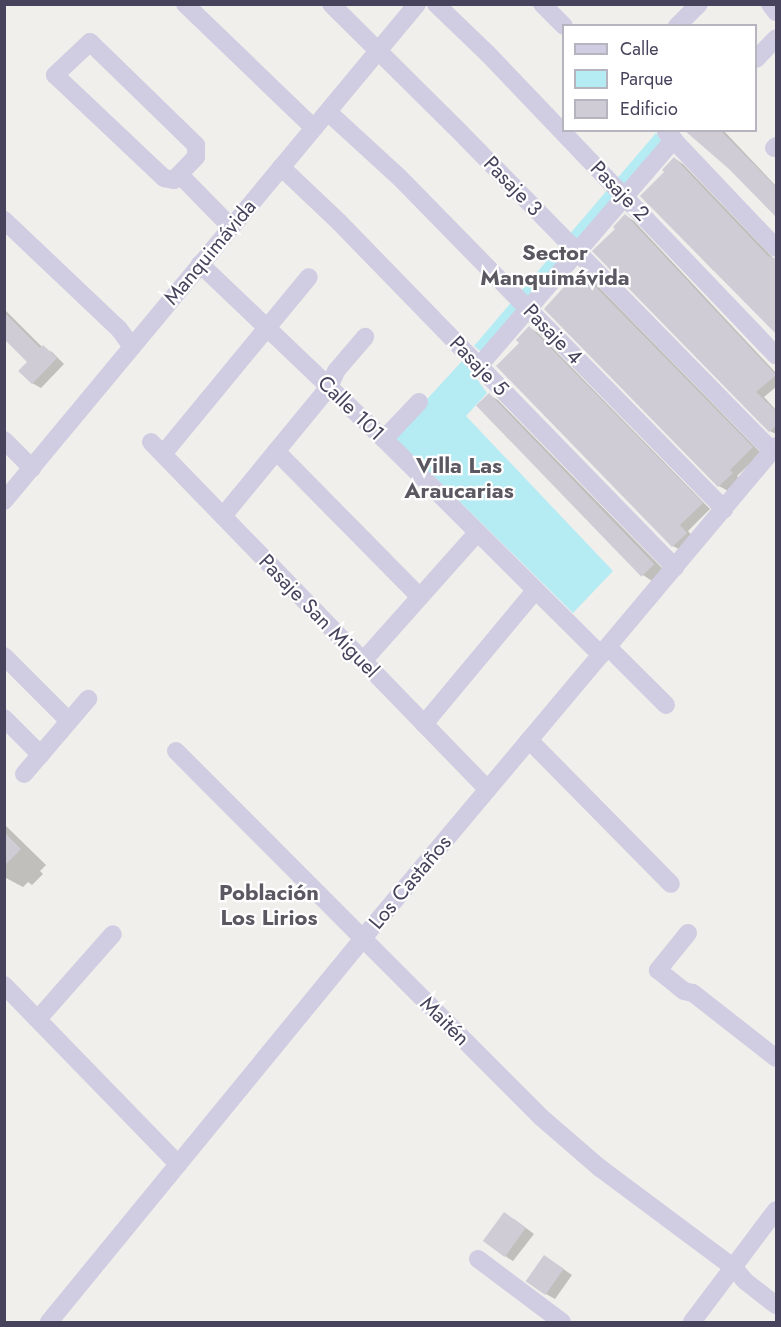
<!DOCTYPE html>
<html>
<head>
<meta charset="utf-8">
<style>
	body { margin:0 }
	#map { position:relative; width:781px; height:1327px; overflow:hidden; background:#f0efec; font-family:Jost,sans-serif }
	div>[style] { position:absolute }
	[style*='--x'] { left:calc(var(--x)*1px); top:calc(var(--y)*1px); width:calc(var(--w)*1px); rotate:calc(var(--a)*1deg) }
	.green>* { inset:0; background:#b5ebf3 }
	.shadow>* { inset:0; background:#0003 }
	.building>* { inset:0; background:#d0ccd5; transform-origin:0 0 }
	.minor>* { height:18px; margin:-9px; padding:0 9px; transform-origin:9px; border-radius:9px; background:#d0cce1 }
	span { translate:-50% -50%; white-space:nowrap; text-align:center; line-height:1.15; -webkit-text-stroke:4.5px #fff; paint-order:stroke }
	.street-label { font-size:21px; color:#48435c }
	.neighbourhood-label { font-size:22px; color:#5b5862; font-weight:700 }
	.frame { position:absolute; inset:0; border:6px solid #48435c; pointer-events:none }
	.legend { position:absolute; left:562px; top:24px; width:195px; height:108px; box-sizing:border-box; background:#fff; border:2px solid #b6b4be; margin:0; padding:8px 10px; list-style:none; font-size:18px; color:#48435c }
	.legend li { display:flex; align-items:center; gap:12px; height:30px }
	.legend b { width:30px; border:2px solid #b6b4be }
</style>
</head>
<body>
<div id="map">
	<div class="green">
		<div style="clip-path:polygon(656px 133px,663px 143px,484px 353px,480px 351px,474px 346px)"></div>
		<div style="clip-path:polygon(463px 360px,487px 393px,466px 416px,613px 571px,573px 613px,393px 436px)"></div>
	</div>
	<div class="shadow">
		<div style="clip-path:polygon(686px 130px,723px 130px,776px 186px,776px 215px,730px 168px)"></div>
		<div style="clip-path:polygon(674px 158px,683px 164px,774px 259px,720px 274px,713px 270px,642px 196px,666px 172px)"></div>
		<div style="clip-path:polygon(625px 215px,634px 221px,776px 373px,776px 387px,764px 397px,776px 410px,776px 434px,770px 431px)"></div>
		<div style="clip-path:polygon(580px 272px,589px 277px,761px 453px,737px 476px,740px 479px,728px 491px,719px 486px)"></div>
		<div style="clip-path:polygon(4px 309px,43px 348px,52px 352px,64px 364px,41px 388px,32px 383px,29px 362px,4px 337px)"></div>
		<div style="clip-path:polygon(530px 328px,538px 333px,710px 509px,688px 531px,695px 539px,682px 551px,673px 546px)"></div>
		<div style="clip-path:polygon(489px 395px,498px 400px,663px 569px,652px 581px,643px 575px)"></div>
		<div style="clip-path:polygon(4px 824px,46px 865px,40px 871px,43px 874px,32px 885px,28px 882px,23px 887px,4px 877px)"></div>
		<div style="clip-path:polygon(514px 1219px,534px 1234px,513px 1261px,505px 1256px)"></div>
		<div style="clip-path:polygon(553px 1262px,572px 1275px,555px 1299px,546px 1294px)"></div>
	</div>
	<div class="building">
		<div style="clip-path:polygon(684px 130px,720px 130px,777px 188px,777px 218px,729px 169px)"></div>
		<div style="clip-path:polygon(674px 157px,768px 256px,777px 259px,777px 335px,640px 196px,664px 172px,662px 170px)"></div>
		<div style="clip-path:polygon(625px 214px,776px 375px,756px 392px,777px 412px,777px 425px,769px 432px,592px 251px,615px 229px,613px 227px)"></div>
		<div style="clip-path:polygon(579px 270px,753px 447px,730px 470px,733px 473px,718px 487px,544px 309px)"></div>
		<div style="clip-path:polygon(4px 312px,40px 348px,43px 345px,57px 358px,32px 384px,18px 371px,27px 362px,4px 339px)"></div>
		<div style="clip-path:polygon(529px 326px,703px 503px,680px 525px,687px 533px,672px 547px,496px 366px,519px 343px,516px 340px)"></div>
		<div style="left:489px;top:393px;width:238px;height:18px;rotate:46deg"></div>
		<div style="clip-path:polygon(4px 832px,21px 849px,4px 866px)"></div>
		<div style="left:504px;top:1212px;width:27px;height:36px;rotate:36deg"></div>
		<div style="left:544px;top:1255px;width:24px;height:32px;rotate:35deg"></div>
	</div>
	<div class="minor">
		<div style="--x:185;--y:4;--w:179;--a:43.9"></div>
		<div style="--x:331;--y:4;--w:173;--a:44.8"></div>
		<div style="--x:454;--y:126;--w:455;--a:45.6"></div>
		<div style="--x:436;--y:4;--w:71;--a:43.9"></div>
		<div style="--x:487;--y:53;--w:418;--a:46.3"></div>
		<div style="--x:542;--y:4;--w:31;--a:45"></div>
		<div style="--x:770;--y:4;--w:10;--a:53"></div>
		<div style="--x:677;--y:26;--w:31;--a:-45"></div>
		<div style="--x:90;--y:42;--w:148;--a:44.2"></div>
		<div style="--x:196;--y:145;--w:12;--a:90"></div>
		<div style="--x:196;--y:157;--w:32;--a:134"></div>
		<div style="--x:174;--y:180;--w:10;--a:-169"></div>
		<div style="--x:164;--y:178;--w:150;--a:-136.6"></div>
		<div style="--x:55;--y:75;--w:48;--a:-43.3"></div>
		<div style="--x:756;--y:59;--w:29;--a:-46"></div>
		<div style="--x:328;--y:112;--w:96;--a:42.5"></div>
		<div style="--x:399;--y:177;--w:465;--a:45.6"></div>
		<div style="--x:666;--y:132;--w:160;--a:46.5"></div>
		<div style="--x:774;--y:148;--w:3;--a:-45"></div>
		<div style="--x:281;--y:167;--w:80;--a:43.5"></div>
		<div style="--x:339;--y:222;--w:482;--a:45.8"></div>
		<div style="--x:180;--y:175;--w:73;--a:45.6"></div>
		<div style="--x:4;--y:220;--w:158;--a:43.5"></div>
		<div style="--x:119;--y:329;--w:22;--a:54"></div>
		<div style="--x:200;--y:264;--w:254;--a:43.6"></div>
		<div style="--x:384;--y:439;--w:306;--a:44.9"></div>
		<div style="--x:479;--y:366;--w:299;--a:-49.3"></div>
		<div style="--x:384;--y:439;--w:51;--a:-46.6"></div>
		<div style="--x:4;--y:440;--w:40;--a:45"></div>
		<div style="--x:151;--y:442;--w:484;--a:45.9"></div>
		<div style="--x:276;--y:451;--w:205;--a:45.4"></div>
		<div style="--x:163;--y:454;--w:229;--a:-50.5"></div>
		<div style="--x:4;--y:501;--w:646;--a:-50.27"></div>
		<div style="--x:223;--y:516;--w:167;--a:-50.6"></div>
		<div style="--x:329;--y:387;--w:17;--a:-66"></div>
		<div style="--x:336;--y:371;--w:45;--a:-49.5"></div>
		<div style="--x:608;--y:647;--w:82;--a:45"></div>
		<div style="--x:4;--y:656;--w:92;--a:45"></div>
		<div style="--x:363;--y:661;--w:171;--a:-48.3"></div>
		<div style="--x:4;--y:718;--w:52;--a:45"></div>
		<div style="--x:424;--y:724;--w:173;--a:-50.2"></div>
		<div style="--x:529;--y:740;--w:202;--a:45.4"></div>
		<div style="--x:176;--y:751;--w:518;--a:45.08"></div>
		<div style="--x:542;--y:1118;--w:77;--a:40.8"></div>
		<div style="--x:600;--y:1168;--w:166;--a:36.7"></div>
		<div style="--x:733;--y:1267;--w:18;--a:49"></div>
		<div style="--x:745;--y:1281;--w:39;--a:38"></div>
		<div style="--x:24;--y:774;--w:99;--a:-49.5"></div>
		<div style="--x:688;--y:933;--w:48;--a:129"></div>
		<div style="--x:658;--y:970;--w:33;--a:39"></div>
		<div style="--x:684;--y:991;--w:9;--a:13"></div>
		<div style="--x:693;--y:993;--w:105;--a:38.1"></div>
		<div style="--x:4;--y:985;--w:250;--a:45.8"></div>
		<div style="--x:38;--y:1019;--w:113;--a:-48.6"></div>
		<div style="--x:478;--y:1259;--w:105;--a:36.9"></div>
		<div style="--x:49;--y:1322;--w:496;--a:-50.7"></div>
		<div style="--x:363;--y:938;--w:642;--a:-49.99"></div>
		<div style="--x:692;--y:1322;--w:140;--a:-53.1"></div>
	</div>
	<div class="street-label">
		<span style="left:513px;top:186px;rotate:46deg">Pasaje 3</span>
		<span style="left:620px;top:191px;rotate:46deg">Pasaje 2</span>
		<span style="left:210px;top:252px;rotate:-50deg">Manquimávida</span>
		<span style="left:553px;top:334px;rotate:46deg">Pasaje 4</span>
		<span style="left:479px;top:366px;rotate:46deg">Pasaje 5</span>
		<span style="left:351px;top:408px;rotate:44deg">Calle 101</span>
		<span style="left:319px;top:616px;rotate:46deg">Pasaje San Miguel</span>
		<span style="left:410px;top:882px;rotate:-50deg">Los Castaños</span>
		<span style="left:445px;top:1021px;rotate:45deg">Maitén</span>
	</div>
	<div class="neighbourhood-label">
		<span style="left:555px;top:265px">Sector<br>Manquimávida</span>
		<span style="left:459px;top:478px">Villa Las<br>Araucarias</span>
		<span style="left:269px;top:905px">Población<br>Los Lirios</span>
	</div>
	<div class="frame"></div>
	<ul class="legend">
	<li><b style="height:8px;background:#d0cce1"></b>Calle</li>
	<li><b style="height:16px;background:#b5ebf3"></b>Parque</li>
	<li><b style="height:16px;background:#d0ccd5"></b>Edificio</li>
	</ul>
</div>
</body>
</html>
